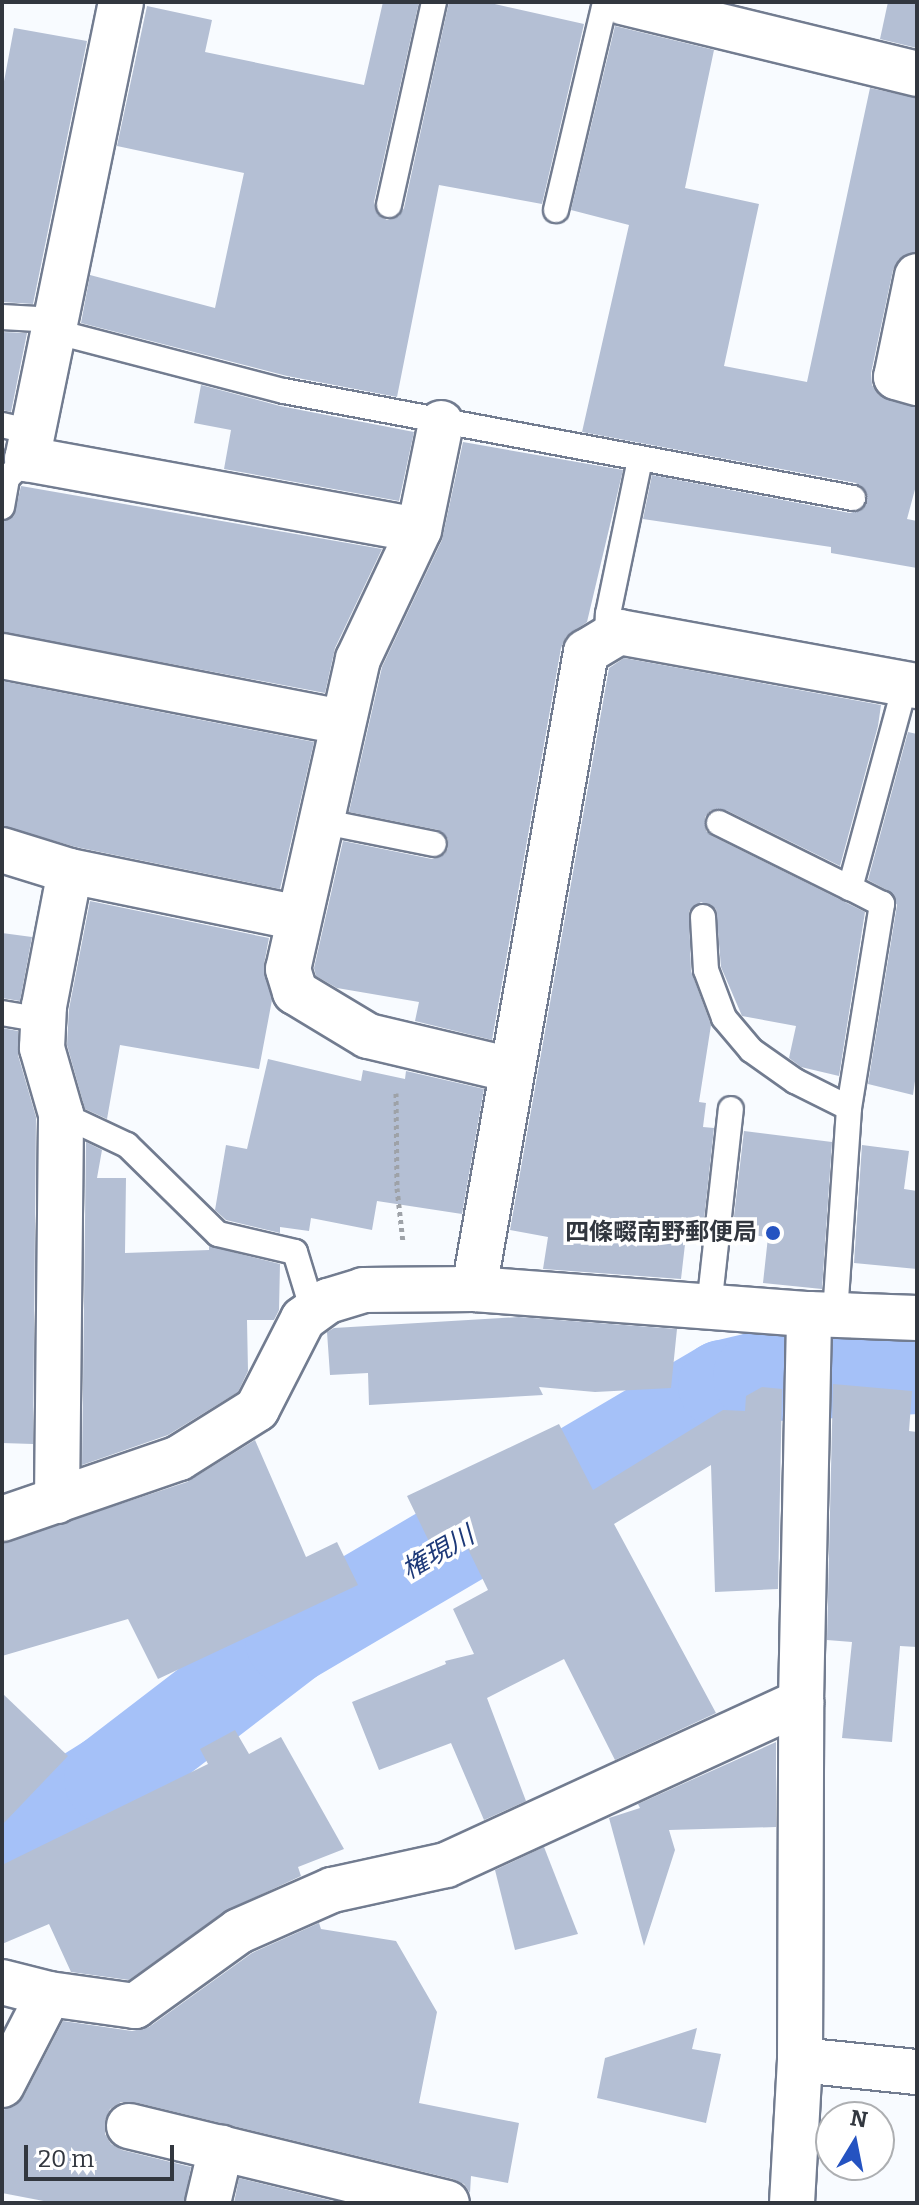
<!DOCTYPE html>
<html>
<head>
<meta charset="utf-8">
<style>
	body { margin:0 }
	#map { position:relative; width:919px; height:2205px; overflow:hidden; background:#f8fbff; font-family:Bitter,"Noto Sans JP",serif }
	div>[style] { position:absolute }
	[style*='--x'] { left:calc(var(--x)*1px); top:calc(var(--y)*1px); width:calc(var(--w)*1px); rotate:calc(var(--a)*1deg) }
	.river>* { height:90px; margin:-45px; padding:0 45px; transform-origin:45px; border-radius:45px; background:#a5c1f8 }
	.building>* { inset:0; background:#b4bfd4 }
	.path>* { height:5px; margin-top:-2.5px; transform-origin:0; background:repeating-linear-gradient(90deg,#9ea2a8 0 4px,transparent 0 8px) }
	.roads { filter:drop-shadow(2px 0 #727c90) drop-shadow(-2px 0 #727c90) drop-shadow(0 2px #727c90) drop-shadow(0 -2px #727c90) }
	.lane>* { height:24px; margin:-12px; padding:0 12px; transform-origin:12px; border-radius:12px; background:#fff }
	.street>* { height:44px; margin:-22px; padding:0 22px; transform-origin:22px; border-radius:22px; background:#fff }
	.dots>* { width:22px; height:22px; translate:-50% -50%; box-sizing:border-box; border:4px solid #fff; border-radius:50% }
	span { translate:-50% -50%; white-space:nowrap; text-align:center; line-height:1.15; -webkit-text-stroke:7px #fff; paint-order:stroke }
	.poi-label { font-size:24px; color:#32373f; font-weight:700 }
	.right { translate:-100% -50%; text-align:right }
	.water-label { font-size:26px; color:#1d3978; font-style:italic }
	.frame { position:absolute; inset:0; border:4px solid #32373f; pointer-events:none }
	.north { position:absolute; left:815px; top:2101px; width:80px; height:80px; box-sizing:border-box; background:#fff; border:2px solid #adafb2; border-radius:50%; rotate:10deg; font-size:22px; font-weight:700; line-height:32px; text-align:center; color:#32373f }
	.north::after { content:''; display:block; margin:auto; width:28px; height:36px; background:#2553c1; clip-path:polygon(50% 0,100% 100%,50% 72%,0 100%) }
	.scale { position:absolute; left:24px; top:2145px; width:150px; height:36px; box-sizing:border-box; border:4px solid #32373f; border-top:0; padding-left:10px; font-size:24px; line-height:28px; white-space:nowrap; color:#32373f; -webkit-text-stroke:6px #fff; paint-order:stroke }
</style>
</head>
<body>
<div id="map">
	<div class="river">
		<div style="--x:2;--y:1846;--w:126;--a:-32.1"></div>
		<div style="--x:109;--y:1779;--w:228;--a:-37.5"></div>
		<div style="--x:290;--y:1640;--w:503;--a:-30.49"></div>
		<div style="--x:723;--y:1385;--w:36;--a:-13"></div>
		<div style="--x:758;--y:1377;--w:159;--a:-2.9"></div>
	</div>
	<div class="building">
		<div style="clip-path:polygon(383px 2px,419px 2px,374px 202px,378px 215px,387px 220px,399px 216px,404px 208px,449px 2px,486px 2px,584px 24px,542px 204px,439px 185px,397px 397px,287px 376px,81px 323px,90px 275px,215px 308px,244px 173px,117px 146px,147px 6px,212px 20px,205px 52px,364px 85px)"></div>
		<div style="clip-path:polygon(888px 2px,917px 2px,917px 48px,880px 39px)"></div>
		<div style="clip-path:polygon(615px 26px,714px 50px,685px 188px,759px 204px,724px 366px,807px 382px,870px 88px,917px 98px,917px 252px,899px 259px,893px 270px,871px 373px,872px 385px,879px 395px,917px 407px,917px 482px,907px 519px,917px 521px,917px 568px,831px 553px,831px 547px,643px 519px,652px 475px,850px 513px,864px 508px,867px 494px,856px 483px,582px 432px,629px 225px,571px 210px)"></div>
		<div style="clip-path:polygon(14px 28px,87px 41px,33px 304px,2px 302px,2px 92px)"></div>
		<div style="clip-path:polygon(2px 332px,27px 333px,11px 412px,2px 410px)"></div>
		<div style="clip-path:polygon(201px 385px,280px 406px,414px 432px,399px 501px,224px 469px,231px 430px,194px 423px)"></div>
		<div style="clip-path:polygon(463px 442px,623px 470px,587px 622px,566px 637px,561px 648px,492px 1040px,415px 1021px,419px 1002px,337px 988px,316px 976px,314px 968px,343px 841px,432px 859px,445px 854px,448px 848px,448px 839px,438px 830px,349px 812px,382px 667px,442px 540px)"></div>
		<div style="clip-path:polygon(21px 486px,382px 549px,335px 648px,325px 693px,2px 632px,2px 522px,14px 516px)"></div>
		<div style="clip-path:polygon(624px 658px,881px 705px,878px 726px,840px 866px,726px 810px,711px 810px,705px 817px,706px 831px,712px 836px,865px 912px,839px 1076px,801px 1067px,789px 1058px,796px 1026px,742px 1016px,721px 967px,716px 909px,701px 902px,689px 911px,691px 971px,711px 1025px,699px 1102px,706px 1103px,703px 1127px,714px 1128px,703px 1229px,687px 1227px,681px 1279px,543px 1269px,548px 1237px,510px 1230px,609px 668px)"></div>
		<div style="clip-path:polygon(2px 681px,314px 742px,280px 889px,76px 847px,2px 826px)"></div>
		<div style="clip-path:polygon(908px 732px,917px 734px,917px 1067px,913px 1095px,868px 1084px,897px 905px,889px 891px,868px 880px)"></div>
		<div style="clip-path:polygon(90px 901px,269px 938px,264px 964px,272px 1000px,259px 1069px,120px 1045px,107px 1119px,85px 1109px,67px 1045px,69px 1009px)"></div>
		<div style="clip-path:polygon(2px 933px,32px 937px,20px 1001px,2px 998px)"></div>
		<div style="clip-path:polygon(2px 1028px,18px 1031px,18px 1055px,36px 1117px,33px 1444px,2px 1443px)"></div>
		<div style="clip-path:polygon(268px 1059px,361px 1081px,363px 1070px,405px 1079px,406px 1071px,484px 1089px,462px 1214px,377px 1201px,372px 1230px,311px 1218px,309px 1231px,280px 1227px,280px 1233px,226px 1220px,215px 1210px,226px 1145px,247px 1149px)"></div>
		<div style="clip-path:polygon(744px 1131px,832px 1142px,822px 1289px,763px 1283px,768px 1237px,732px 1233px)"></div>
		<div style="clip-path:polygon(86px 1142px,102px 1150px,97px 1178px,126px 1178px,125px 1253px,209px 1250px,209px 1246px,280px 1264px,279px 1310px,274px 1320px,247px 1320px,248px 1371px,238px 1392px,168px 1435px,82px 1465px)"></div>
		<div style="clip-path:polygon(862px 1145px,909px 1151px,904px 1189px,917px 1191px,917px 1269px,854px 1263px)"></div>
		<div style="clip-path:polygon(519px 1317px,677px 1329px,671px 1388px,595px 1392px,539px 1387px,543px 1395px,369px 1405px,368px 1373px,330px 1375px,327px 1332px,334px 1328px)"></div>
		<div style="clip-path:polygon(833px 1384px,912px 1391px,909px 1431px,917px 1432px,917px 1647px,900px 1646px,892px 1742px,842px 1738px,852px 1642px,827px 1640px)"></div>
		<div style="clip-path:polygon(762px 1387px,782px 1389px,778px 1589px,715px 1592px,711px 1465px,614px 1524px,716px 1713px,615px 1760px,564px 1659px,487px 1698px,526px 1801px,484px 1820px,451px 1743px,379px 1770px,352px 1702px,446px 1664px,445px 1661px,474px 1654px,453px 1609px,488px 1590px,466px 1545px,437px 1558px,407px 1496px,559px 1424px,593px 1490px,723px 1410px,745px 1411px,746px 1396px)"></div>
		<div style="clip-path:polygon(255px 1440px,306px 1557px,337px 1542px,358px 1585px,158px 1679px,128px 1619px,2px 1656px,2px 1543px,187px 1482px)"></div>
		<div style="clip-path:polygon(2px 1693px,68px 1756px,2px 1825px)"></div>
		<div style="clip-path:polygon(235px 1730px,249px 1754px,281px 1737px,344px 1849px,298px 1867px,301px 1876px,225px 1911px,129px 1980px,71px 1972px,49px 1924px,2px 1944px,2px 1865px,208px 1764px,200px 1749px)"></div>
		<div style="clip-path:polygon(776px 1742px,776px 1827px,669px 1830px,675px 1850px,644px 1946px,609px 1818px,640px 1808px,638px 1804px)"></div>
		<div style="clip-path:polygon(544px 1847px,578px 1934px,515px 1950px,495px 1870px)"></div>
		<div style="clip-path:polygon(319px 1923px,321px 1929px,396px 1941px,437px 2012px,419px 2103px,519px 2123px,508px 2183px,471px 2176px,470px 2193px,464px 2184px,453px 2179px,134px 2102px,121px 2102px,110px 2109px,105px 2121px,105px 2134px,111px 2144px,122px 2150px,191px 2167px,184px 2203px,54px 2203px,2px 2193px,2px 2110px,15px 2106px,24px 2096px,63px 2021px,132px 2031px,149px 2027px,252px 1953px)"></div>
		<div style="clip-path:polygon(697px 2028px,692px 2049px,721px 2054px,706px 2123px,597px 2098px,605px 2058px)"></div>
		<div style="clip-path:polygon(239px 2178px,341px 2203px,234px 2203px)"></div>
	</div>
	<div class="path">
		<div style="--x:396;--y:1093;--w:95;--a:89.4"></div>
		<div style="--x:397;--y:1188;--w:54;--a:83.7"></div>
	</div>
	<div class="roads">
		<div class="lane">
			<div style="--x:389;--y:205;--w:208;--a:-77.5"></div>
			<div style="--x:556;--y:210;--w:214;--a:-76.7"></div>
			<div style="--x:2;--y:317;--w:53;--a:3.2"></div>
			<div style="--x:53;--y:331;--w:239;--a:14.6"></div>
			<div style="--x:284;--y:391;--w:579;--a:10.65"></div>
			<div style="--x:2;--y:425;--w:31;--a:13"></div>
			<div style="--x:2;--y:507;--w:29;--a:-80"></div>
			<div style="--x:7;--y:478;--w:28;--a:-44"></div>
			<div style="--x:607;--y:639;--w:25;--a:-88"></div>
			<div style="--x:608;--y:614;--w:157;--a:-78.3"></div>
			<div style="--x:320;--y:821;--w:116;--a:11.4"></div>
			<div style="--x:719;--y:823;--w:146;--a:26.4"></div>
			<div style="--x:703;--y:917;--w:53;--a:86.8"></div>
			<div style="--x:706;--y:970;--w:51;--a:69.4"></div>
			<div style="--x:724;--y:1018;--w:42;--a:49.8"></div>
			<div style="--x:751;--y:1050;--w:54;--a:35.2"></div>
			<div style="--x:795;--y:1081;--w:60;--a:26.6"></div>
			<div style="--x:2;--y:1013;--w:42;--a:9.7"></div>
			<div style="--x:61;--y:1114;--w:73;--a:25.2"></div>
			<div style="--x:127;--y:1145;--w:127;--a:44.4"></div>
			<div style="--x:218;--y:1234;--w:79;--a:13.2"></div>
			<div style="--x:295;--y:1252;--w:62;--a:73"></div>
			<div style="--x:709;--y:1307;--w:199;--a:-83.7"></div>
			<div style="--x:835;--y:1314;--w:206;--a:-86.1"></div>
			<div style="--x:849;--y:1108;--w:207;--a:-80.8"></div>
			<div style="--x:882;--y:904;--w:36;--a:-153"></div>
			<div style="--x:850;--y:888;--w:213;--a:-74.8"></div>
		</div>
		<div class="street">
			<div style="--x:121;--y:2;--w:467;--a:101.6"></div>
			<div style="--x:27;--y:459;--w:398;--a:10.3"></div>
			<div style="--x:622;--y:2;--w:304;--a:13.7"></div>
			<div style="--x:917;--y:276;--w:103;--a:101.7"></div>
			<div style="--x:896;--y:377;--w:22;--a:16"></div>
			<div style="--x:441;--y:423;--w:109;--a:101.6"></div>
			<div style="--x:419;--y:530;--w:143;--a:115.3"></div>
			<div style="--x:358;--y:659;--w:318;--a:102.7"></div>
			<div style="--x:288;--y:969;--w:24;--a:73"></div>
			<div style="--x:295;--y:992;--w:85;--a:31.1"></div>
			<div style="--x:368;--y:1036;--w:148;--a:13.3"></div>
			<div style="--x:2;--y:656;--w:347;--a:11"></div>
			<div style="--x:2;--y:850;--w:71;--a:17.2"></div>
			<div style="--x:70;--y:871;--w:233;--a:11.6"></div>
			<div style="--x:474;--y:1289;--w:647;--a:-80.03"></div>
			<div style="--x:586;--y:652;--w:39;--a:-31"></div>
			<div style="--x:619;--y:632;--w:303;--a:10.3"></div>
			<div style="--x:57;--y:1501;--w:387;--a:-89.4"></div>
			<div style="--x:61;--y:1114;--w:69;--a:-106.1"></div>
			<div style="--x:42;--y:1048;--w:42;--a:-87.3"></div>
			<div style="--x:44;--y:1006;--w:137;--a:-79.1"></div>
			<div style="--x:2;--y:1519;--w:187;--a:-19"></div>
			<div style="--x:179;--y:1458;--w:92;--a:-32.1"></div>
			<div style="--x:257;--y:1409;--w:101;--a:-62.9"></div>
			<div style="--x:303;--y:1319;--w:31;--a:-36"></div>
			<div style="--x:328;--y:1301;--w:37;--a:-17"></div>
			<div style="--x:363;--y:1290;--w:111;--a:-0.5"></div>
			<div style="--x:474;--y:1289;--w:336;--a:4.3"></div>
			<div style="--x:809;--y:1314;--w:108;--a:2.1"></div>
			<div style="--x:2;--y:1982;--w:49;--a:14.3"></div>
			<div style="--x:800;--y:2060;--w:118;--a:5.9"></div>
			<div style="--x:2;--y:2085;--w:102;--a:-62.7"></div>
			<div style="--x:49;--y:1994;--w:87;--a:7.9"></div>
			<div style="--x:135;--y:2006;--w:128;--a:-35.8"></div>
			<div style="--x:239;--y:1931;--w:102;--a:-23.8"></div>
			<div style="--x:332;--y:1890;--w:117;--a:-12.4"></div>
			<div style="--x:446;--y:1865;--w:391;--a:-24.7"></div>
			<div style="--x:129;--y:2126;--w:327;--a:13.6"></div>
			<div style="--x:208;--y:2203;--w:57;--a:-76.7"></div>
			<div style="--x:792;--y:2203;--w:143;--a:-86.8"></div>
			<div style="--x:800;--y:2060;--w:358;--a:-89.8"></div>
			<div style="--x:801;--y:1702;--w:388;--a:-88.8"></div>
		</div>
	</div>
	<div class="dots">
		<div style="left:773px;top:1233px;background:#2553c1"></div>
	</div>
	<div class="poi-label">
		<span class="right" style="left:757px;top:1233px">四條畷南野郵便局</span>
	</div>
	<div class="water-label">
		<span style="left:438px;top:1553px;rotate:-30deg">権現川</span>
	</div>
	<div class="frame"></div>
	<div class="north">N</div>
	<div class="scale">20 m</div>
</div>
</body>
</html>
